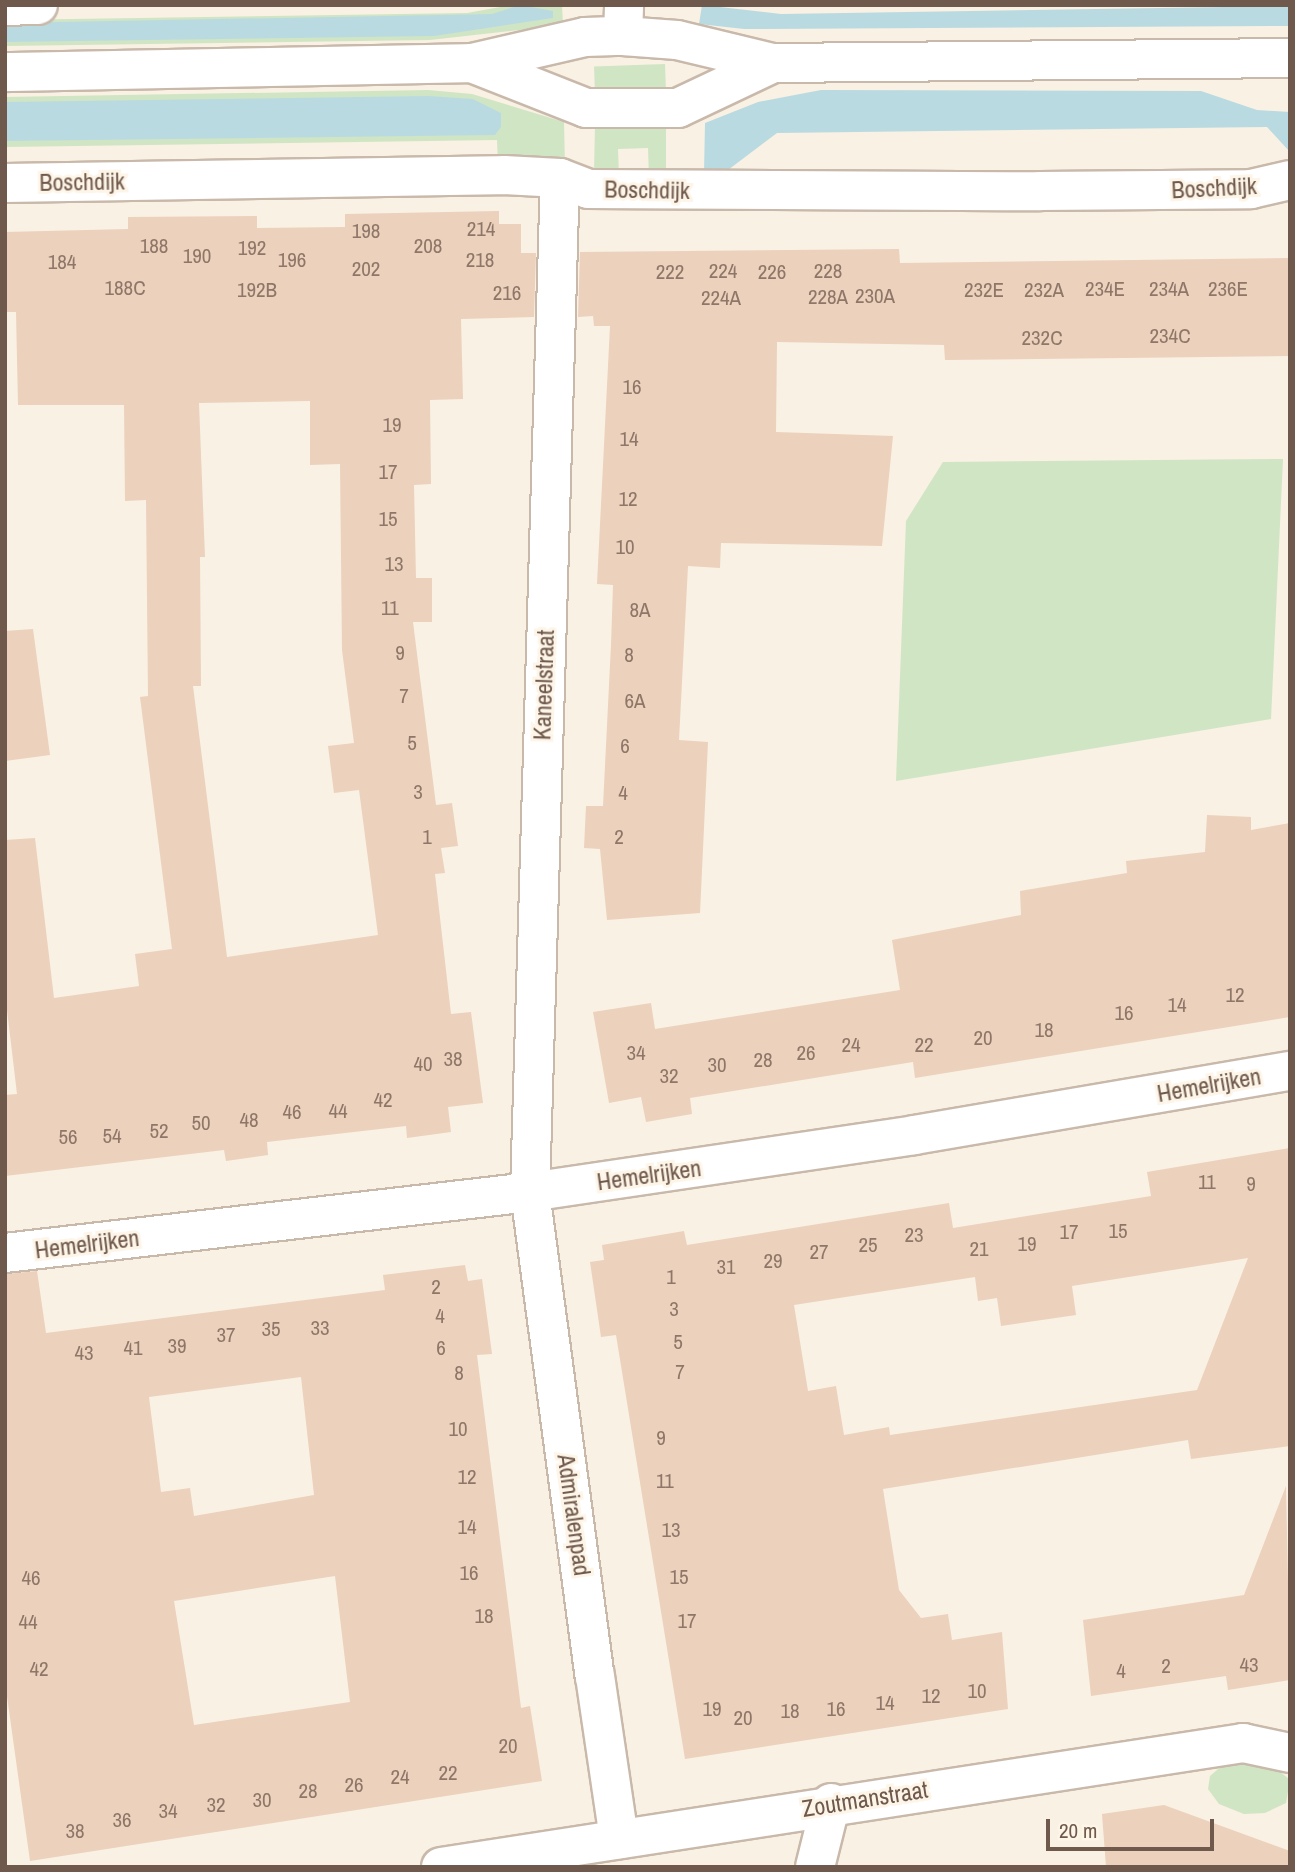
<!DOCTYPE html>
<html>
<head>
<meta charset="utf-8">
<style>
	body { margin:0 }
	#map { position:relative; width:1295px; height:1872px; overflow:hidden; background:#f9f1e3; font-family:"Archivo Narrow",sans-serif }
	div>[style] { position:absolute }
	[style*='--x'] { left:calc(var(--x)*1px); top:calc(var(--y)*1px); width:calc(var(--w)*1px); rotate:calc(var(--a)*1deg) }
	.green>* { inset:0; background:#d0e5c3; transform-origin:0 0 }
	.water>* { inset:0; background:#badae1 }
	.building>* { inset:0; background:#ecd1bd }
	.roads { filter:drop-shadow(2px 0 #c9b9ab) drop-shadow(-2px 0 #c9b9ab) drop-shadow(0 2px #c9b9ab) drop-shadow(0 -2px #c9b9ab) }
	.pedestrian>* { height:38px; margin:-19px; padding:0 19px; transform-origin:19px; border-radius:19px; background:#fff }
	.minor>* { height:38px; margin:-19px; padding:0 19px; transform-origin:19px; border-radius:19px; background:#fff }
	.secondary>* { height:38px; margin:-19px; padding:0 19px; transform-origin:19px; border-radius:19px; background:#fff }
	span { translate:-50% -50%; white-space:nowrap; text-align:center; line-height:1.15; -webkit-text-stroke:6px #fdf5e8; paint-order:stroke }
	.number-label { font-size:21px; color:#8e7768 }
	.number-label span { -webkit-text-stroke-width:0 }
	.street-label { font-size:24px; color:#6f594c }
	.frame { position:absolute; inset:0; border:7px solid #6f594c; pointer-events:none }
	.scale { position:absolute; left:1046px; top:1819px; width:168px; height:32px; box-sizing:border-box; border:4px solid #6f594c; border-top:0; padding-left:9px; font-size:21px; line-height:24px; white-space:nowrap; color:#6f594c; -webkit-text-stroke:5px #fdf5e8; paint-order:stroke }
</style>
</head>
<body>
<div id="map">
	<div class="green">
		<div style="clip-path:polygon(512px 5px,562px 5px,563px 25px,430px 40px,5px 46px,5px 20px,467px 13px)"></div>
		<div style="left:665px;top:64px;width:26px;height:71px;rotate:88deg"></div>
		<div style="clip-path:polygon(428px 90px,472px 94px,564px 122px,565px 168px,498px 163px,497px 140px,5px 147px,5px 97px)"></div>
		<div style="clip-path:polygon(666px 122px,666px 178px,649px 178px,648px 148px,618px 149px,619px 177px,594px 172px,595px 125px)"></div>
		<div style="clip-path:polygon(1283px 459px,1271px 719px,896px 781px,906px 521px,943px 462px)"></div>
		<div style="clip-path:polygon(1231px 1758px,1278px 1770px,1290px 1780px,1286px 1803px,1265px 1813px,1244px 1814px,1219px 1804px,1208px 1789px,1210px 1776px)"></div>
	</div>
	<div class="water">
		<div style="clip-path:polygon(520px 5px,553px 11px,553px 18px,434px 36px,5px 42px,5px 23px,492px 14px)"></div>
		<div style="clip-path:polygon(702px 5px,781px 14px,1290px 6px,1290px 26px,744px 29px,699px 24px)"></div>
		<div style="clip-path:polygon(821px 90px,1201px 91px,1257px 110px,1290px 112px,1290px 152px,1267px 127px,777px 133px,728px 170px,704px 172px,705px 123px,758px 102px)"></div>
		<div style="clip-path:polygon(429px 96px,473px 99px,501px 113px,501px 127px,495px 135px,5px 141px,5px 102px)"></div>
	</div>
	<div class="building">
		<div style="clip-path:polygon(evenodd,499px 211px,499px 224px,521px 224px,521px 253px,536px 253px,534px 317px,461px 319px,463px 399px,430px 400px,431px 484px,414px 485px,416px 578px,432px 578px,432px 622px,413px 622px,436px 805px,452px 803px,458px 846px,441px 848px,445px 873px,435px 874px,451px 1014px,471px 1012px,483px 1103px,448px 1107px,451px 1132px,407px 1138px,406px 1126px,267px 1142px,268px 1155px,226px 1161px,224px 1150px,5px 1176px,5px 1095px,17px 1094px,5px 993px,5px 840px,35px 838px,54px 998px,139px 986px,135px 954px,172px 949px,140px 697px,148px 696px,146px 500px,125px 501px,124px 405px,18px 405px,16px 312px,7px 312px,5px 232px,128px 229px,128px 217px,257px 216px,257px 228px,345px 227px,345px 214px,499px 211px,310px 401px,310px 465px,340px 464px,342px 650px,354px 743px,328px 746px,334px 793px,359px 790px,378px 935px,227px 957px,193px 686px,201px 686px,200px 557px,205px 557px,199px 403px,310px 401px)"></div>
		<div style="clip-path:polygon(899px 249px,900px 263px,1290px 258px,1290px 356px,945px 360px,944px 345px,777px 342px,776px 432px,893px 436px,882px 546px,721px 543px,720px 568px,688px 566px,679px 740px,708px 742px,700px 913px,607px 920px,600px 849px,584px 848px,586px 806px,603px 806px,611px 645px,613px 585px,597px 584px,610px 326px,594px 326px,593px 316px,578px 317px,580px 252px)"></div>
		<div style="clip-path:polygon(33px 629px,50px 755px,5px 761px,5px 631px)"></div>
		<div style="clip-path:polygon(1207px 815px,1251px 817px,1251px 830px,1290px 823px,1290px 1017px,915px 1078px,913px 1062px,690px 1098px,692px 1114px,646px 1122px,641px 1097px,609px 1103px,593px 1012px,651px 1003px,655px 1029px,900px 990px,892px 940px,1021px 915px,1020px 891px,1127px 873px,1126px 861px,1205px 852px)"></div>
		<div style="clip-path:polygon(evenodd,1290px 1148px,1290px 1446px,1191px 1459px,1188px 1440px,883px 1489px,899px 1590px,921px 1618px,948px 1614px,952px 1640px,1002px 1632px,1008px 1709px,685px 1759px,616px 1335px,601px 1337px,590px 1262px,604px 1260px,602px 1245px,684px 1231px,687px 1245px,949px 1203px,953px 1228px,1151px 1196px,1147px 1172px,1290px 1148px,1248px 1258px,1197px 1390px,890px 1435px,889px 1427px,844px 1435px,836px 1386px,808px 1391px,794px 1305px,975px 1277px,978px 1301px,997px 1298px,1001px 1326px,1076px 1315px,1072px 1286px,1248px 1258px)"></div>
		<div style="clip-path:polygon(evenodd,465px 1265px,468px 1281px,482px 1279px,492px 1354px,477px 1355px,521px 1708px,530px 1706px,542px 1781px,30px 1861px,5px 1682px,5px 1274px,37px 1271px,46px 1333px,385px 1290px,383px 1275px,465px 1265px,301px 1377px,314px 1495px,194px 1516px,190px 1488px,161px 1492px,149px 1397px,301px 1377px,465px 1265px,335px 1576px,350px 1702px,194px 1725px,174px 1601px,335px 1576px)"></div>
		<div style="clip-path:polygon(1286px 1486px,1290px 1680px,1228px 1690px,1226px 1676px,1091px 1696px,1083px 1620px,1244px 1595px)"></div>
		<div style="clip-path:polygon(1164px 1805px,1290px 1851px,1290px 1867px,1106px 1867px,1102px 1814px)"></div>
	</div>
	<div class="roads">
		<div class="pedestrian">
			<div style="--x:530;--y:1192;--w:488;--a:82.4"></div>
		</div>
		<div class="minor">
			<div style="--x:5;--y:6;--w:33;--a:-2"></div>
			<div style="--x:623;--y:36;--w:31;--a:-88"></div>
			<div style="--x:5;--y:183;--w:499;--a:-0.9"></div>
			<div style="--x:504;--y:175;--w:56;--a:3.1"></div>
			<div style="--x:560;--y:178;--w:30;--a:21"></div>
			<div style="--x:588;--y:189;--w:452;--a:0.3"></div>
			<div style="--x:1040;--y:191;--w:211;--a:-0.5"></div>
			<div style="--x:1251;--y:189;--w:40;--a:-13"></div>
			<div style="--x:530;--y:1192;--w:1014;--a:-88.31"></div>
			<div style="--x:5;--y:1253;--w:529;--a:-6.63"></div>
			<div style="--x:530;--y:1192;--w:388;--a:-8.4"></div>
			<div style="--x:914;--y:1135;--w:381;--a:-9.7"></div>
			<div style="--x:595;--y:1676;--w:165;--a:81.6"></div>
			<div style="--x:441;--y:1867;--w:812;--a:-8.79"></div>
			<div style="--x:1243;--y:1743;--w:48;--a:12"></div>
			<div style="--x:815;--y:1867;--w:66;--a:-76"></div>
		</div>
		<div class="secondary">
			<div style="--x:472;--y:63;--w:123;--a:21.5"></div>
			<div style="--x:586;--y:108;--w:92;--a:0"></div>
			<div style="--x:678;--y:108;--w:105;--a:-25.3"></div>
			<div style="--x:5;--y:72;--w:467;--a:-1.1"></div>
			<div style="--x:472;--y:63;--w:116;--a:-13"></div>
			<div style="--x:585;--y:37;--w:38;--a:-2"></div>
			<div style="--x:623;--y:36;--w:54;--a:4.2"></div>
			<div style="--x:677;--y:40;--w:99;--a:13.5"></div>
			<div style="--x:773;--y:63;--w:517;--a:-0.55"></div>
		</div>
	</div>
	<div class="number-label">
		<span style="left:481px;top:229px">214</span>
		<span style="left:366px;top:231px">198</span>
		<span style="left:154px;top:246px">188</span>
		<span style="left:428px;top:246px">208</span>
		<span style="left:252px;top:248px">192</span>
		<span style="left:197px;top:256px">190</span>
		<span style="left:292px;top:260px">196</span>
		<span style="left:480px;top:260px">218</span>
		<span style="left:62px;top:262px">184</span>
		<span style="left:366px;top:269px">202</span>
		<span style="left:723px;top:271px">224</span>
		<span style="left:828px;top:271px">228</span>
		<span style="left:670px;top:272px">222</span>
		<span style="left:772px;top:272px">226</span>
		<span style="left:125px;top:288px">188C</span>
		<span style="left:1105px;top:289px">234E</span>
		<span style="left:1169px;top:289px">234A</span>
		<span style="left:1228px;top:289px">236E</span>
		<span style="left:257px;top:290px">192B</span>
		<span style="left:984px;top:290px">232E</span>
		<span style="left:1044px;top:290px">232A</span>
		<span style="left:507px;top:293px">216</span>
		<span style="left:875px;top:296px">230A</span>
		<span style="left:828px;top:297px">228A</span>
		<span style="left:721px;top:298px">224A</span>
		<span style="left:1170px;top:336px">234C</span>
		<span style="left:1042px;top:338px">232C</span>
		<span style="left:632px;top:387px">16</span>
		<span style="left:392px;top:425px">19</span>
		<span style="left:629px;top:439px">14</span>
		<span style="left:388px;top:472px">17</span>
		<span style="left:628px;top:499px">12</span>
		<span style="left:388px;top:519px">15</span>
		<span style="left:625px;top:547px">10</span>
		<span style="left:394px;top:564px">13</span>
		<span style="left:390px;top:608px">11</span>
		<span style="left:640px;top:610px">8A</span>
		<span style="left:400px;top:653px">9</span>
		<span style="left:629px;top:655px">8</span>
		<span style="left:404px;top:696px">7</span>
		<span style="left:635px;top:701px">6A</span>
		<span style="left:412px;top:743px">5</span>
		<span style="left:625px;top:746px">6</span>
		<span style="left:418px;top:792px">3</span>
		<span style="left:623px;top:793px">4</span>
		<span style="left:427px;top:837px">1</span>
		<span style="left:619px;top:837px">2</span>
		<span style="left:1235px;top:995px">12</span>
		<span style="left:1177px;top:1005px">14</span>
		<span style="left:1124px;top:1013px">16</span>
		<span style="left:1044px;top:1030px">18</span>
		<span style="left:983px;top:1038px">20</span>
		<span style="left:851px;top:1045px">24</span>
		<span style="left:924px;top:1045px">22</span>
		<span style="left:636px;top:1053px">34</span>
		<span style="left:806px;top:1053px">26</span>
		<span style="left:453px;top:1059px">38</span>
		<span style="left:763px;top:1060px">28</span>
		<span style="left:423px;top:1064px">40</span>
		<span style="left:717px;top:1065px">30</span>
		<span style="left:669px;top:1076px">32</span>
		<span style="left:383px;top:1100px">42</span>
		<span style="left:338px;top:1111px">44</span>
		<span style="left:292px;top:1112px">46</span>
		<span style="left:249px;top:1120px">48</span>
		<span style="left:201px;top:1123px">50</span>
		<span style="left:159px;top:1131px">52</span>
		<span style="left:112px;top:1136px">54</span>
		<span style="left:68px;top:1137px">56</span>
		<span style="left:1207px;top:1182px">11</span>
		<span style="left:1251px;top:1184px">9</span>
		<span style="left:1118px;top:1231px">15</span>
		<span style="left:1069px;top:1232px">17</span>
		<span style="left:914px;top:1235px">23</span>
		<span style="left:1027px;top:1244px">19</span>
		<span style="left:868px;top:1245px">25</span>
		<span style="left:979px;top:1249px">21</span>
		<span style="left:819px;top:1252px">27</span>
		<span style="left:773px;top:1261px">29</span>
		<span style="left:726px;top:1267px">31</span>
		<span style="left:671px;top:1277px">1</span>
		<span style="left:436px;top:1287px">2</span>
		<span style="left:674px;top:1309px">3</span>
		<span style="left:440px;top:1316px">4</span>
		<span style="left:320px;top:1328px">33</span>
		<span style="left:271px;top:1329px">35</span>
		<span style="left:226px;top:1335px">37</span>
		<span style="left:678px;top:1342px">5</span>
		<span style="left:177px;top:1346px">39</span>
		<span style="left:133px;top:1348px">41</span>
		<span style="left:441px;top:1348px">6</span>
		<span style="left:84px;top:1353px">43</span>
		<span style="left:680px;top:1372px">7</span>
		<span style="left:459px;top:1373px">8</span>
		<span style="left:458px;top:1429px">10</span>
		<span style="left:661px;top:1438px">9</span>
		<span style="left:467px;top:1477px">12</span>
		<span style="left:665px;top:1481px">11</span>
		<span style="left:467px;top:1527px">14</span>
		<span style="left:671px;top:1530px">13</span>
		<span style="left:469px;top:1573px">16</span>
		<span style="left:679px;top:1577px">15</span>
		<span style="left:31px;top:1578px">46</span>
		<span style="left:484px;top:1616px">18</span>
		<span style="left:687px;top:1621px">17</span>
		<span style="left:28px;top:1622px">44</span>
		<span style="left:1249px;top:1665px">43</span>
		<span style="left:1166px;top:1666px">2</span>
		<span style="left:39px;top:1669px">42</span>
		<span style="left:1121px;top:1671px">4</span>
		<span style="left:977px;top:1691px">10</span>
		<span style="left:931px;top:1696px">12</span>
		<span style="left:885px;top:1703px">14</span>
		<span style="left:712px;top:1709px">19</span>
		<span style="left:836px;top:1709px">16</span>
		<span style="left:790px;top:1711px">18</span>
		<span style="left:743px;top:1718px">20</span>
		<span style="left:508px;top:1746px">20</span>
		<span style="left:448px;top:1773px">22</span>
		<span style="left:400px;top:1777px">24</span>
		<span style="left:354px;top:1785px">26</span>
		<span style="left:308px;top:1791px">28</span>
		<span style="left:262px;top:1800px">30</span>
		<span style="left:216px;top:1805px">32</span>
		<span style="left:168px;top:1811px">34</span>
		<span style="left:122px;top:1820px">36</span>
		<span style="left:75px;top:1831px">38</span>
	</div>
	<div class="street-label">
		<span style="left:82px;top:182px;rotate:-1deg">Boschdijk</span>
		<span style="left:1214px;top:188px;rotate:-3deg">Boschdijk</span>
		<span style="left:647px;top:190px;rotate:1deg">Boschdijk</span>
		<span style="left:544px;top:685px;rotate:-88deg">Kaneelstraat</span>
		<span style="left:1209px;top:1085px;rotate:-10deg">Hemelrijken</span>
		<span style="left:649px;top:1175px;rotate:-8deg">Hemelrijken</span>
		<span style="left:87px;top:1244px;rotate:-7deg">Hemelrijken</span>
		<span style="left:574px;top:1515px;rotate:82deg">Admiralenpad</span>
		<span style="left:865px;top:1799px;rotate:-9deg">Zoutmanstraat</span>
	</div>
	<div class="frame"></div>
	<div class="scale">20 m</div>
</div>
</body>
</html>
